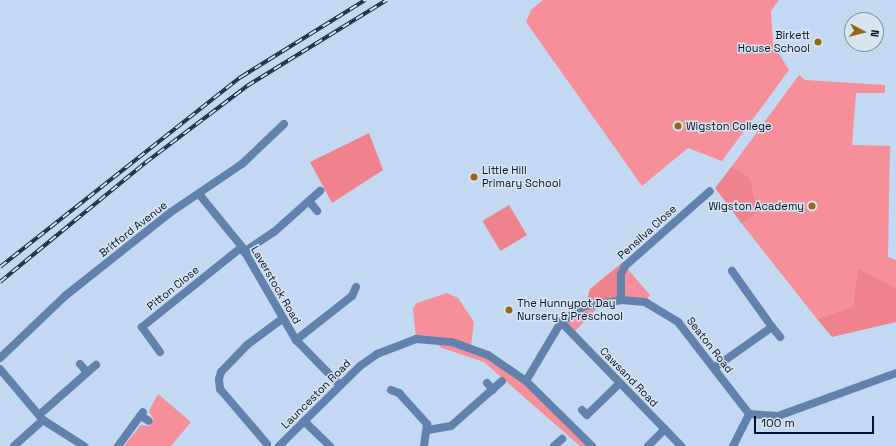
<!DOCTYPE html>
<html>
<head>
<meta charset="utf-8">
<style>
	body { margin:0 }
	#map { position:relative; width:896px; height:446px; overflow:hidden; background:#c3d8f2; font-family:"Space Grotesk",sans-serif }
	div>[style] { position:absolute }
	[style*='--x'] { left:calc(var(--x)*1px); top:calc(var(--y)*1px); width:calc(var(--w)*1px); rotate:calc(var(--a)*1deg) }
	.green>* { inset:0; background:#f68f9a }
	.forest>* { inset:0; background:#f0828e; transform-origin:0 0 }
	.street>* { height:8px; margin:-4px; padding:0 4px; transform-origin:4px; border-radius:4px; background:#6082ad }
	.rail>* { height:4px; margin-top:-2px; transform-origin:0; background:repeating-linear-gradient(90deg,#d9e4f1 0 8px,#17283f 0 16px); box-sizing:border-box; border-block:1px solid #17283f }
	.dots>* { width:11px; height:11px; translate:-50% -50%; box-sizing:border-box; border:2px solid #d9e4f1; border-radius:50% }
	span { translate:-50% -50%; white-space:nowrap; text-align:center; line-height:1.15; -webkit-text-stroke:3px #d9e4f1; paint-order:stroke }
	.poi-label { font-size:11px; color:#011128 }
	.right { translate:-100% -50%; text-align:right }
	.left { translate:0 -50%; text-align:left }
	.street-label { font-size:11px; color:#011128 }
	.north { position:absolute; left:844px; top:12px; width:40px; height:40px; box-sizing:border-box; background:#d9e4f1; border:1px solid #8390a1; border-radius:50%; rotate:97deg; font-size:11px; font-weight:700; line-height:16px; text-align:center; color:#011128 }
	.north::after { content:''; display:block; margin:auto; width:14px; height:18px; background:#966616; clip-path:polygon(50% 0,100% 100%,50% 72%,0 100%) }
	.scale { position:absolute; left:754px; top:416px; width:120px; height:18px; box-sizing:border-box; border:2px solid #011128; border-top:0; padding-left:5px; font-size:12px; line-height:14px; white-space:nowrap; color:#011128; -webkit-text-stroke:3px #d9e4f1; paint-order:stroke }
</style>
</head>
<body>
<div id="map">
	<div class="green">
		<div style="clip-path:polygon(543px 0,779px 0,771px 11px,773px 44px,789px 70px,722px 161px,688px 148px,642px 186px,526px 22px,531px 10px)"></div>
		<div style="clip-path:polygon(799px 75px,805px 80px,885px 85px,885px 93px,856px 93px,852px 145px,890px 146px,888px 257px,896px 260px,896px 288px,858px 270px,853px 306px,817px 319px,742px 224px,758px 212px,750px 178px,732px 166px)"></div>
		<div style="clip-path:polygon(625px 266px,650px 295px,645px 302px,621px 300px)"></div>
		<div style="clip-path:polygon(447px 293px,458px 298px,474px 322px,471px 347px,509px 368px,592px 446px,580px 446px,484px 362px,442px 348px,432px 340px,416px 339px,413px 308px,417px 303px)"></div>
		<div style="clip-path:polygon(604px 301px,575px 331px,561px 322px)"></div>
		<div style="clip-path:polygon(158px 394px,191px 422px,171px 446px,124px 446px,141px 425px,150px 426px,154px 420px,149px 411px)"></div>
	</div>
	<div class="forest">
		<div style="clip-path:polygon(369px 133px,383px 170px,332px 203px,310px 162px)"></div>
		<div style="clip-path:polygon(732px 166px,750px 178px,758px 212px,742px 224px,715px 188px)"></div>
		<div style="left:509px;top:205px;width:35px;height:31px;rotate:59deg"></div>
		<div style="clip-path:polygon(623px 262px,621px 300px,585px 306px,590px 289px)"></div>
		<div style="clip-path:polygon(858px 269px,896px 288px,896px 322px,832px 337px,817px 319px,853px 306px)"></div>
	</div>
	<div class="street">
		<div style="--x:199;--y:194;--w:68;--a:50.9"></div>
		<div style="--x:242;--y:247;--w:108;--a:59.9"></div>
		<div style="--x:296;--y:340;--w:62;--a:45.7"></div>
		<div style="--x:309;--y:201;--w:13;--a:51"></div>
		<div style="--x:244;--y:252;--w:36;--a:-34"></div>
		<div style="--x:274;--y:232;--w:62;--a:-41.7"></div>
		<div style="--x:621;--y:300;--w:26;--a:-90"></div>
		<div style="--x:621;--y:274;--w:9;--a:-63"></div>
		<div style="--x:625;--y:266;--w:113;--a:-41.4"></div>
		<div style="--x:561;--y:322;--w:173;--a:45.9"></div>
		<div style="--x:772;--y:327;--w:13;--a:51"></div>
		<div style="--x:296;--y:340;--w:71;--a:-38.2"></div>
		<div style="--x:352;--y:296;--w:10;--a:-66"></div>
		<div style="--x:160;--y:352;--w:31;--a:-126"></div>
		<div style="--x:142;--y:327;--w:128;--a:-38.7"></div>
		<div style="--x:0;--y:358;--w:90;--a:-43.6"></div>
		<div style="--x:65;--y:296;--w:135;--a:-38.4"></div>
		<div style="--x:171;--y:212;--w:86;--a:-34.1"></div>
		<div style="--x:242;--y:164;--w:58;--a:-43.6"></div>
		<div style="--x:80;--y:364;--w:11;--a:49"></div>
		<div style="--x:714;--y:368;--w:71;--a:-35.3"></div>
		<div style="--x:772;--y:327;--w:69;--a:-125.5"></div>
		<div style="--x:0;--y:369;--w:67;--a:49.9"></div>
		<div style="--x:43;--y:420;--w:49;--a:32.4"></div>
		<div style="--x:526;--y:381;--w:69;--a:-59.3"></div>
		<div style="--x:561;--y:322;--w:29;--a:-34"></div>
		<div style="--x:585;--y:306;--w:36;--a:-9"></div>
		<div style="--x:621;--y:300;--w:24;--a:5"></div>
		<div style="--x:645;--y:302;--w:39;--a:31"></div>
		<div style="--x:678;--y:322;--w:116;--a:52.3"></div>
		<div style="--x:749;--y:414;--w:29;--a:4"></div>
		<div style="--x:778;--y:416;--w:126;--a:-20"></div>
		<div style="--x:487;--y:383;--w:9;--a:49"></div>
		<div style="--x:391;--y:390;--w:9;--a:21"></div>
		<div style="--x:399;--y:393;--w:42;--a:47.9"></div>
		<div style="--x:427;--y:424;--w:22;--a:98"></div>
		<div style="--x:582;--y:410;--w:7;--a:45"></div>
		<div style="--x:587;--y:415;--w:46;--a:-44.1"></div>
		<div style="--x:39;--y:415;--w:76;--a:-41.3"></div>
		<div style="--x:141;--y:416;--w:9;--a:32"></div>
		<div style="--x:304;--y:421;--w:36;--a:44"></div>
		<div style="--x:428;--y:430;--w:23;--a:-10"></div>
		<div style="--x:451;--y:426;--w:68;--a:-41.4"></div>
		<div style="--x:267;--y:444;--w:72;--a:-130.5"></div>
		<div style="--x:220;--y:389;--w:10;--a:-96"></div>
		<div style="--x:219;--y:379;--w:7;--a:-74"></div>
		<div style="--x:221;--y:372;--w:37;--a:-46"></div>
		<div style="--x:247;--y:345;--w:44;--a:-36.6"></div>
		<div style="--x:14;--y:446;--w:39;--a:-42"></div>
		<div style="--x:118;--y:446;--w:42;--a:-53.7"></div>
		<div style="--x:279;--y:446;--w:114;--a:-44.6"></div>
		<div style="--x:360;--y:366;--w:21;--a:-35"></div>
		<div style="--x:377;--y:354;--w:42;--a:-21"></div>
		<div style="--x:416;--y:339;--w:36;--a:5"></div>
		<div style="--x:452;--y:342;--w:38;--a:20"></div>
		<div style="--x:488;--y:355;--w:46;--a:34.4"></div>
		<div style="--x:526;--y:381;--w:93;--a:44.6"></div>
		<div style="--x:554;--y:446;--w:11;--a:-41"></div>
		<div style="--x:648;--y:446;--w:24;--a:-45"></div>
		<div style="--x:733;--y:446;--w:36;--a:-63"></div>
	</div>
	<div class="rail">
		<div style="--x:0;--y:267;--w:307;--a:-38.3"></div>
		<div style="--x:241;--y:77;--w:146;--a:-31.8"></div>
		<div style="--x:0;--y:282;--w:188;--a:-39.4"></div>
		<div style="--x:145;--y:163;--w:128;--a:-37"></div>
		<div style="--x:247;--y:86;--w:164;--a:-31.6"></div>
	</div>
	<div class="dots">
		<div style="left:818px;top:42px;background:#966616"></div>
		<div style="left:678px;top:126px;background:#966616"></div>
		<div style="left:474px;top:177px;background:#966616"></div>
		<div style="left:812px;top:206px;background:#966616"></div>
		<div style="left:509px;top:310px;background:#966616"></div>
	</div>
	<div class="poi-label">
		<span class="right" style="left:810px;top:42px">Birkett<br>House School</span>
		<span class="left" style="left:686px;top:126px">Wigston College</span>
		<span class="left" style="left:482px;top:177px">Little Hill<br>Primary School</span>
		<span class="right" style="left:804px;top:206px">Wigston Academy</span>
		<span class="left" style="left:517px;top:310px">The Hunnypot Day<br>Nursery &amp; Preschool</span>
	</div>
	<div class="street-label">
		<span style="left:133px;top:229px;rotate:-38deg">Britford Avenue</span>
		<span style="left:647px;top:232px;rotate:-42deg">Pensilva Close</span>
		<span style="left:276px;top:285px;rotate:60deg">Laverstock Road</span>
		<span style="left:173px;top:288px;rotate:-39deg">Pitton Close</span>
		<span style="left:710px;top:345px;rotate:52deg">Seaton Road</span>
		<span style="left:629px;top:377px;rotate:46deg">Cawsand Road</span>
		<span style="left:316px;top:394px;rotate:-45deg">Launceston Road</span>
	</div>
	<div class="north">N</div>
	<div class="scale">100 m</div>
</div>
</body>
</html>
